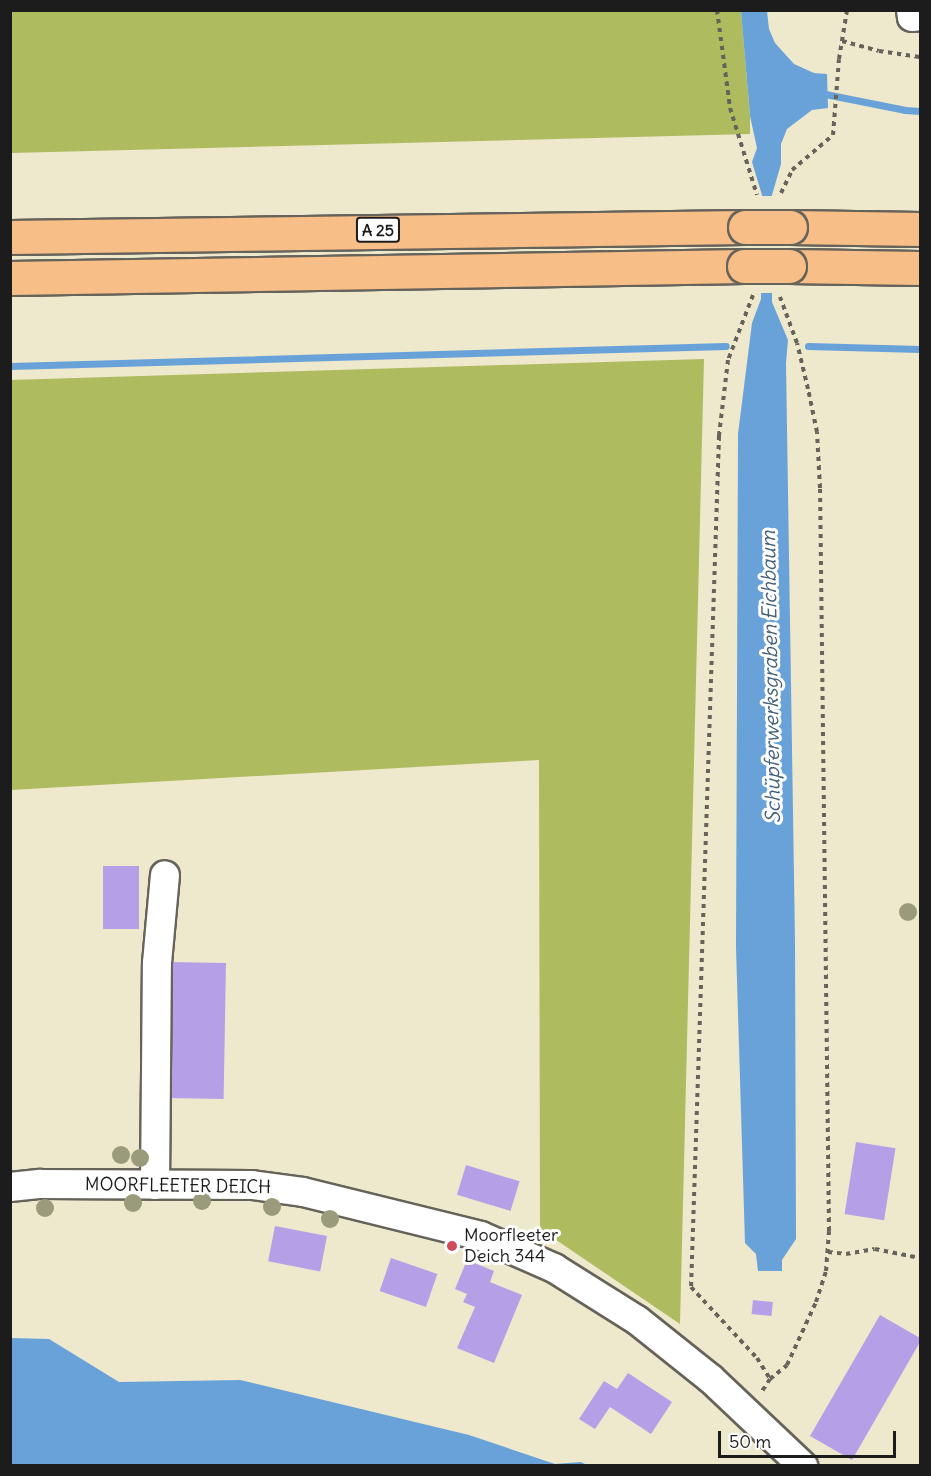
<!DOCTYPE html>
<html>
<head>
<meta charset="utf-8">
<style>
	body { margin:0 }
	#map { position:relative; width:931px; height:1476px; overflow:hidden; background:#eee8cd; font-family:Delius,sans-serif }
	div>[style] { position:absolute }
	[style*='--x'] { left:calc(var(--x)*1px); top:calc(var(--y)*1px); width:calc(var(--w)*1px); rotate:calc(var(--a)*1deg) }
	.green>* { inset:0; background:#aebb5e }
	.water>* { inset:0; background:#69a2d8 }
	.pier>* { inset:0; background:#eee8cd; transform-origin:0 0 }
	.stream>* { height:7px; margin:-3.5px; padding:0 3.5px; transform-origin:3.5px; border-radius:3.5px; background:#69a2d8 }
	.building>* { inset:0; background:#b5a0e8; transform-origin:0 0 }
	.path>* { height:4px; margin-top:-2px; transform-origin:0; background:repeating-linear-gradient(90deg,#66635a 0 4.5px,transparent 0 9px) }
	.roads { filter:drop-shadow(2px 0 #66635a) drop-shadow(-2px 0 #66635a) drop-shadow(0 2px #66635a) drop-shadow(0 -2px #66635a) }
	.minor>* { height:28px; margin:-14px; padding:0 14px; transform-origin:14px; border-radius:14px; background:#fff }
	.highway>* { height:33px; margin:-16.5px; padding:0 16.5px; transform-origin:16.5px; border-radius:16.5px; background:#f7be88 }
	.bridges { filter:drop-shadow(2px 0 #66635a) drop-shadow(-2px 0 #66635a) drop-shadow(0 2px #66635a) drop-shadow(0 -2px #66635a) }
	.highway-bridge>* { height:33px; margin:-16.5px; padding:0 16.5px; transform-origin:16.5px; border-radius:16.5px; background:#f7be88 }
	.trees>* { width:18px; height:18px; margin:-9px; border-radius:50%; background:#9a9b7a }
	.dots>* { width:16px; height:16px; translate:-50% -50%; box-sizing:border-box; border:3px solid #fff; border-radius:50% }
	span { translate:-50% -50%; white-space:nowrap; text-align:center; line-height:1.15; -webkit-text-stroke:6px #fff; paint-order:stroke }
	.shield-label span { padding:2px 4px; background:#fff; border:2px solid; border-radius:4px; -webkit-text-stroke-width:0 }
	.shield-label { font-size:16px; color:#1c1c1c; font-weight:700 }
	.street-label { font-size:18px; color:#1c1c1c }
	.poi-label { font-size:18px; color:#1c1c1c }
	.left { translate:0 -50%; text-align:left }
	.water-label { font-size:20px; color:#425f7a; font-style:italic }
	.frame { position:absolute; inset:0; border:12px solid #1c1c1c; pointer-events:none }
	.scale { position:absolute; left:718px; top:1431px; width:178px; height:27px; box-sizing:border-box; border:3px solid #1c1c1c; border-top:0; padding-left:8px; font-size:18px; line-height:21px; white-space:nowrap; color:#1c1c1c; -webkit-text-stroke:4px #fff; paint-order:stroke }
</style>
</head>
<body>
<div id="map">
	<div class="green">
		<div style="clip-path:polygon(10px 11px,741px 11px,750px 116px,750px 134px,11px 153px)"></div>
		<div style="clip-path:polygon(704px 359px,680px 1324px,540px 1229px,539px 760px,11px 790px,10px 380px)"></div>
	</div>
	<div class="water">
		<div style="clip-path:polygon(741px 11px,767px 11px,769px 29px,775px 43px,794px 64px,814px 73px,827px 74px,828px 108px,812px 110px,787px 129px,781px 144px,781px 164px,772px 195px,772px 302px,788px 340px,786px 363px,795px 941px,796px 1239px,782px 1260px,782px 1271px,758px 1271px,756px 1254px,745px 1243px,736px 948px,738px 434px,752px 323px,761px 299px,762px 195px,752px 162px,757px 148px,750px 116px)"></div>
		<div style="clip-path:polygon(11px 1338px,49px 1339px,119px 1382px,240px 1380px,469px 1435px,555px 1464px,581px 1462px,587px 1465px,11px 1465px)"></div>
	</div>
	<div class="pier">
		<div style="left:759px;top:196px;width:17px;height:97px"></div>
	</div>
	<div class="stream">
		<div style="--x:820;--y:93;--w:87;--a:11.3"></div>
		<div style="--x:905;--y:110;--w:15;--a:4"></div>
		<div style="--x:808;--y:346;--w:112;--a:1.5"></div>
		<div style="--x:10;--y:366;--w:716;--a:-1.6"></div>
	</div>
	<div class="building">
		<div style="left:103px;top:866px;width:36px;height:63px"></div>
		<div style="left:168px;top:962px;width:58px;height:136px;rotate:1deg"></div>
		<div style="left:856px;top:1142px;width:40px;height:73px;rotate:9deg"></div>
		<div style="left:466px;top:1165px;width:56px;height:31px;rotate:17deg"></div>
		<div style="left:275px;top:1226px;width:53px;height:36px;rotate:11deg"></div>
		<div style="left:391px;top:1258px;width:49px;height:35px;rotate:19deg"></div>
		<div style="clip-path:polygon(467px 1260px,494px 1271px,490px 1282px,522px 1295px,494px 1363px,457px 1348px,475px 1307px,463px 1302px,467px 1294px,455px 1289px)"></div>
		<div style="left:753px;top:1300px;width:20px;height:14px;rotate:6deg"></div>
		<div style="clip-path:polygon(880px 1315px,920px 1338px,920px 1342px,852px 1460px,810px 1436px)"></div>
		<div style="clip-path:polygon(628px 1373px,672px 1402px,651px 1434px,610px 1407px,595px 1429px,579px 1419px,604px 1381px,617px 1389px)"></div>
	</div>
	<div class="path">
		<div style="--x:717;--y:10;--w:99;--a:82.4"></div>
		<div style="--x:730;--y:108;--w:91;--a:72.8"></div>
		<div style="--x:842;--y:41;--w:38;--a:15"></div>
		<div style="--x:879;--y:51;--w:41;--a:8.3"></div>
		<div style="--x:781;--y:193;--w:25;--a:-64"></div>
		<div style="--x:792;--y:170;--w:54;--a:-40.5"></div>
		<div style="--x:833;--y:135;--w:76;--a:-85.5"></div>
		<div style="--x:839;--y:59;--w:50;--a:-80.7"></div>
		<div style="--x:753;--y:295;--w:70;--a:111"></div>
		<div style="--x:728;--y:360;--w:77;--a:96.8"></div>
		<div style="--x:719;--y:436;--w:851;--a:91.88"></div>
		<div style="--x:691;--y:1287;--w:97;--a:47.1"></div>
		<div style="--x:757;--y:1358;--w:25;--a:58"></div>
		<div style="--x:770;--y:1379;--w:17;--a:123"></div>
		<div style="--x:828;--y:1252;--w:18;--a:6"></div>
		<div style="--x:846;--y:1254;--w:29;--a:-10"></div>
		<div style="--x:875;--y:1249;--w:46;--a:11.3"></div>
		<div style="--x:770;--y:1379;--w:22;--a:-39"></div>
		<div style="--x:787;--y:1365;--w:69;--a:-65.3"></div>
		<div style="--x:816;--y:1302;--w:33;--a:-72"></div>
		<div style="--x:826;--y:1271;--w:40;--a:-85.7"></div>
		<div style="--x:829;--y:1231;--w:743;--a:-90.69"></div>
		<div style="--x:820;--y:488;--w:56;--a:-93.1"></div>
		<div style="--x:817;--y:432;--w:44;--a:-101.8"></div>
		<div style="--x:808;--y:389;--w:47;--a:-103.4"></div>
		<div style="--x:797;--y:343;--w:49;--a:-110.3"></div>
	</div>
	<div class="roads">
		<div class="minor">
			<div style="--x:911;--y:10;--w:7;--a:82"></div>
			<div style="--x:912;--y:17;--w:8;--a:-7"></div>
			<div style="--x:155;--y:1185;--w:222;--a:-89.5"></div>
			<div style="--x:157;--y:963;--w:88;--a:-84.8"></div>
			<div style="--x:10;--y:1187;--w:31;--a:-6"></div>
			<div style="--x:41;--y:1184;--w:211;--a:0.3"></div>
			<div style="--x:252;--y:1185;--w:51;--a:7.8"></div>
			<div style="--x:303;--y:1192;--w:183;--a:13.9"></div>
			<div style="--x:481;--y:1236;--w:80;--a:23.7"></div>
			<div style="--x:554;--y:1268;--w:98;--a:32.1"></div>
			<div style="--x:637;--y:1320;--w:95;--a:38.6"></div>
			<div style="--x:711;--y:1379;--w:127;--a:43.4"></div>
		</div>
		<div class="highway">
			<div style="--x:790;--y:227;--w:130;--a:0.9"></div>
			<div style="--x:10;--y:237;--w:735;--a:-0.78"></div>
			<div style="--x:789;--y:266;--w:131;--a:0.9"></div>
			<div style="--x:10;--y:278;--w:734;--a:-0.94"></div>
		</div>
	</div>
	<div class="bridges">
		<div class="highway-bridge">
			<div style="--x:745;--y:227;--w:45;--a:0"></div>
			<div style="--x:744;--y:266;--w:45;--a:0"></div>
		</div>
	</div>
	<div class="trees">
		<div style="left:908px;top:912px"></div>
		<div style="left:121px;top:1155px"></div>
		<div style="left:140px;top:1158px"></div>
		<div style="left:202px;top:1201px"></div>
		<div style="left:133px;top:1203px"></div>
		<div style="left:272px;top:1207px"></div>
		<div style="left:45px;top:1208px"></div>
		<div style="left:330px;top:1219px"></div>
	</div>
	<div class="dots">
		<div style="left:452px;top:1246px;background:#d1495b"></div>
	</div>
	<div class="shield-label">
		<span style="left:378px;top:230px">A 25</span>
	</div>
	<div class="street-label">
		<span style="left:178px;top:1186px;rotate:1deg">MOORFLEETER DEICH</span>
	</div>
	<div class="poi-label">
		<span class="left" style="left:464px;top:1246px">Moorfleeter<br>Deich 344</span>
	</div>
	<div class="water-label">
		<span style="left:770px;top:677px;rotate:-91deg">Schüpferwerksgraben Eichbaum</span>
	</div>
	<div class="frame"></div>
	<div class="scale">50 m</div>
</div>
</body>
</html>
